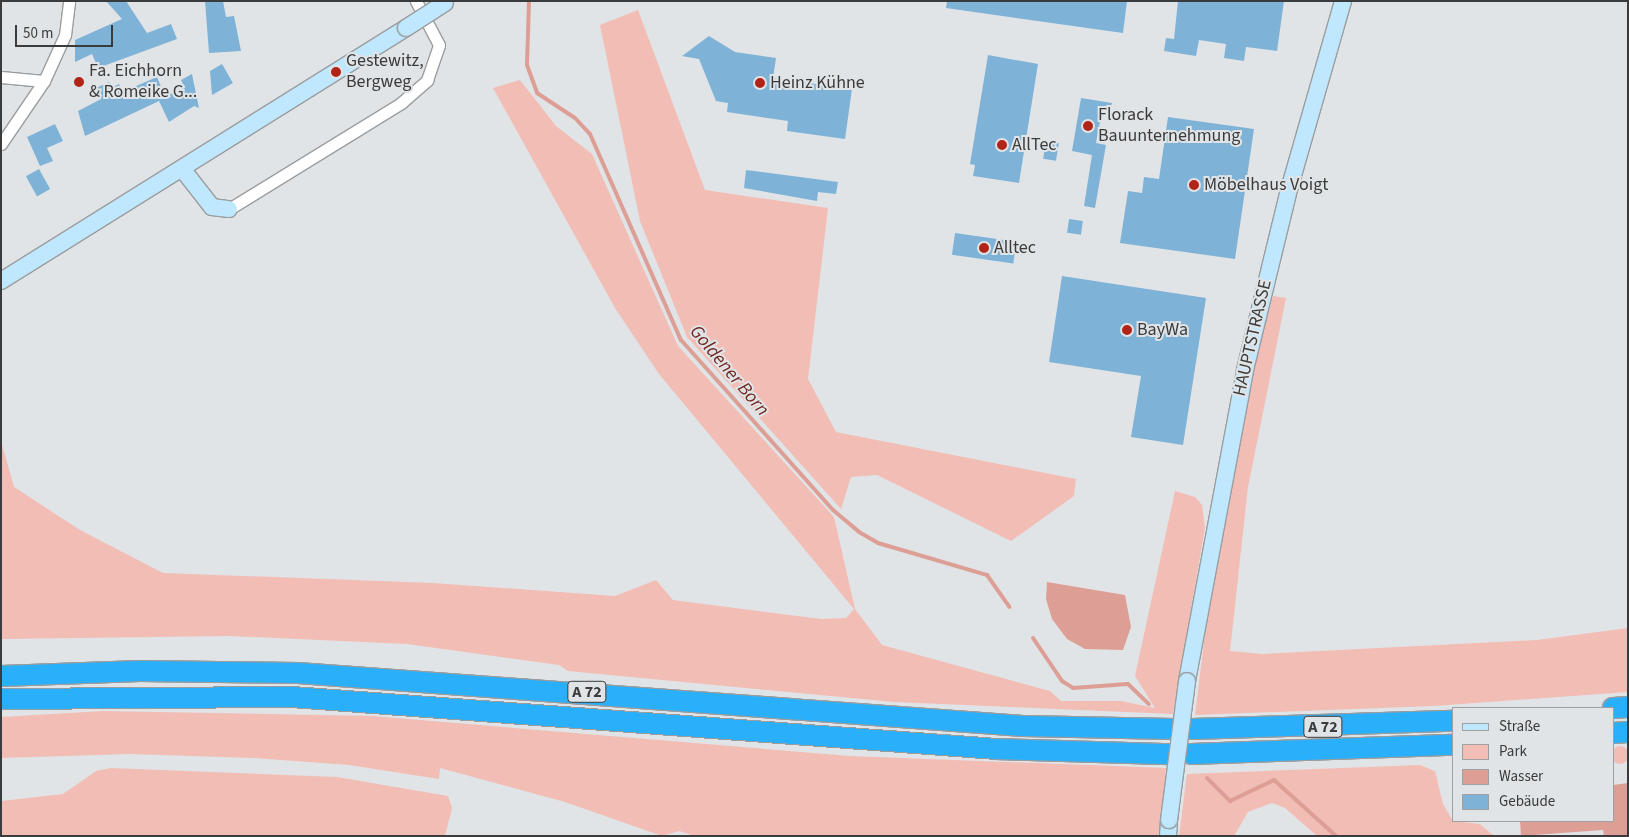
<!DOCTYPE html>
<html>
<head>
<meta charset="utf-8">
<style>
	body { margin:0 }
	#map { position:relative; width:1629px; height:837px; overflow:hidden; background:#e1e4e6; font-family:"Source Sans 3",sans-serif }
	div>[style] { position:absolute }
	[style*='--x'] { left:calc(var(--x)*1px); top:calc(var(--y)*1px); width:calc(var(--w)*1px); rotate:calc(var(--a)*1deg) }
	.green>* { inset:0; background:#f2bdb5 }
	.round { border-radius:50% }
	.water>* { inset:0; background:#dd9f95 }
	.stream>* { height:4px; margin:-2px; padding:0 2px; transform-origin:2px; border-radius:2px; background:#dd9f95 }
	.building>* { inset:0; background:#7eb3d7; transform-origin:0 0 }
	.roads { filter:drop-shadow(1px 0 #9a9d9f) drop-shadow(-1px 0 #9a9d9f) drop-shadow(0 1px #9a9d9f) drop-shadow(0 -1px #9a9d9f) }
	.street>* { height:11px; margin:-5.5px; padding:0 5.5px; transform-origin:5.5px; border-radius:5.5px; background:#fff }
	.secondary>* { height:16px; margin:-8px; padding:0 8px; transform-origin:8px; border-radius:8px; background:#bfe7fe }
	.highway>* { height:20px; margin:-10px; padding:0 10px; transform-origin:10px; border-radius:10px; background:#2ab0fa }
	.bridges { filter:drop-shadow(1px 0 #9a9d9f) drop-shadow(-1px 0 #9a9d9f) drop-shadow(0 1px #9a9d9f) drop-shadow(0 -1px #9a9d9f) }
	.secondary-bridge>* { height:16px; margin:-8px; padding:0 8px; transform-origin:8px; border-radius:8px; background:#bfe7fe }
	.dots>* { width:14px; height:14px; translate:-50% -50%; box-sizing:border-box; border:2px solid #e1e4e6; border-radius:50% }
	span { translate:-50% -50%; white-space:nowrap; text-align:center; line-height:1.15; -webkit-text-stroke:4px #e1e4e6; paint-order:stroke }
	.shield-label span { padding:1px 4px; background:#e1e4e6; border:1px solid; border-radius:4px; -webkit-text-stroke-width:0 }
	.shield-label { font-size:16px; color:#3a3b3c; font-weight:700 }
	.poi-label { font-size:18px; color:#3a3b3c }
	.left { translate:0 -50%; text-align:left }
	.street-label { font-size:18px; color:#3a3b3c }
	.water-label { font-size:19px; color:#71271f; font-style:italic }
	.frame { position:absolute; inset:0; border:2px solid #3a3b3c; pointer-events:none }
	.legend { position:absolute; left:1452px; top:707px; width:162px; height:115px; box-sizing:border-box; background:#e1e4e6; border:1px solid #9ea0a2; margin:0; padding:6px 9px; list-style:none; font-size:15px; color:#3a3b3c }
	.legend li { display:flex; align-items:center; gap:10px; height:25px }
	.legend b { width:25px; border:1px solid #9ea0a2 }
	.scale { position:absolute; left:15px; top:25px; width:98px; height:22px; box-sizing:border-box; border:2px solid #3a3b3c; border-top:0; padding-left:6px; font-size:15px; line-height:18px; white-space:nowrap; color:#3a3b3c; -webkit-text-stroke:4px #e1e4e6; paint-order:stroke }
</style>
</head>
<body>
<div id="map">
	<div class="green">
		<div style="clip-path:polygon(638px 10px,705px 190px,828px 208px,808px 379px,836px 432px,1076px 479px,1074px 496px,1011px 541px,877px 475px,851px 477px,841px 509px,687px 337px,640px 221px,600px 25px)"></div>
		<div style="clip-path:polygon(520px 80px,556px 126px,592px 154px,678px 346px,834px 517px,855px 609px,882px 645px,1050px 691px,1061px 701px,1121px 701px,1155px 708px,1135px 676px,1175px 491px,1195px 497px,1202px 505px,1205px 528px,1173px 714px,894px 702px,568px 671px,559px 665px,407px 644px,229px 636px,1px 639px,1px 441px,14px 487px,80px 530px,163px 573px,433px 583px,615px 596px,656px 580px,673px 600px,821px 619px,846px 618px,854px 609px,659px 374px,615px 308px,493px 88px)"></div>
		<div style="clip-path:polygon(1273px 296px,1286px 298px,1248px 487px,1230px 651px,1262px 654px,1537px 640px,1628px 628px,1628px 692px,1434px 706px,1195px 715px,1211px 585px,1256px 356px)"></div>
		<div style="clip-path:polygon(103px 711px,372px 716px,850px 756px,1166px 768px,1160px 836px,695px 836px,679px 831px,662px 836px,565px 802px,440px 768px,439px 779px,349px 765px,253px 758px,130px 754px,1px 758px,1px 717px)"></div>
		<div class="round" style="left:1611px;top:746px;width:18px;height:18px"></div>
		<div style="clip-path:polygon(1420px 765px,1435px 771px,1443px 804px,1453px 821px,1480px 824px,1494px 836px,1317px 836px,1285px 808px,1272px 803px,1248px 812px,1234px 836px,1179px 836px,1187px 774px)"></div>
		<div style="clip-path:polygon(111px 768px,337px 777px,448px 796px,452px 808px,445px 836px,1px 836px,1px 801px,63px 794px,96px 771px)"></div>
	</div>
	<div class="water">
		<div style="clip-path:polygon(1047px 582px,1125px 595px,1131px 627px,1123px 650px,1085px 649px,1067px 639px,1052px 619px,1046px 599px)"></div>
		<div style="clip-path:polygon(1628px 783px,1628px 836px,1604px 836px,1603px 830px,1521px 836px,1520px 821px,1613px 821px,1613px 785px)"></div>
	</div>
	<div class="stream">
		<div style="--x:529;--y:1;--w:64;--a:91.8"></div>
		<div style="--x:527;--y:65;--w:30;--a:70"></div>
		<div style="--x:537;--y:93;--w:45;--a:33.3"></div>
		<div style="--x:575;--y:118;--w:22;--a:47"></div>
		<div style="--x:590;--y:134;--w:225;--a:66.2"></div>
		<div style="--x:681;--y:340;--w:228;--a:48.2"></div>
		<div style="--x:833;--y:510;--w:34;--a:40"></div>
		<div style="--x:859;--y:532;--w:22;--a:30"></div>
		<div style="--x:878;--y:543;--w:114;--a:16.4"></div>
		<div style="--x:987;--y:575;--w:39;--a:55"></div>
		<div style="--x:1033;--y:638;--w:52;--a:56"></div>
		<div style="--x:1062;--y:681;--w:13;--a:32"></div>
		<div style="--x:1073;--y:688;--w:55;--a:-4.2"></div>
		<div style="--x:1128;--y:684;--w:29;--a:44"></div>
		<div style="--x:1207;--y:778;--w:33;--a:45"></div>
		<div style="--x:1230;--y:801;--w:49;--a:-25.5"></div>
		<div style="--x:1274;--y:780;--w:84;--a:42.1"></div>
	</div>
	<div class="building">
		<div style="clip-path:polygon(106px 1px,126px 1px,147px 33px,171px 24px,177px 39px,98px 68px,92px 54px,75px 62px,75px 40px,122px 19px)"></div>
		<div style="clip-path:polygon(205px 1px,223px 1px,226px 17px,234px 16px,241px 51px,209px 53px)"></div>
		<div style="clip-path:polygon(947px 1px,1127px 1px,1123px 33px,946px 8px)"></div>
		<div style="clip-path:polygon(1178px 1px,1284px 1px,1277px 51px,1246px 47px,1244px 61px,1224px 58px,1226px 44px,1199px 40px,1196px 56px,1164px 51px,1166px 38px,1174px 39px)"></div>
		<div style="clip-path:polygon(709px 36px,735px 52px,776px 58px,773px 78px,852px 89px,845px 139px,787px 131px,788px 121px,727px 112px,728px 103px,716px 101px,699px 59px,682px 56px)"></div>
		<div style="clip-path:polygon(988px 55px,1038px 64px,1019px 183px,973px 176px,975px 165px,970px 164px)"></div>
		<div style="clip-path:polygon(222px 64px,233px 83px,212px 95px,210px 71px)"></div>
		<div style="clip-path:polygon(192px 74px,199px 108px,194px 106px,169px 122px,159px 101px,85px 136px,78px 111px,101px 99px,96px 88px,109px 82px,111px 88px,119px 84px,122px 92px,157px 77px,165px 96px,185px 88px,181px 80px)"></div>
		<div style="clip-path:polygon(1081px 98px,1112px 103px,1110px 113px,1102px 111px,1096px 143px,1106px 145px,1095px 208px,1084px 206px,1092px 155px,1072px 151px)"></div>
		<div style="clip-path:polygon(1168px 117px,1254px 129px,1235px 259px,1120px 243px,1128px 191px,1142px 193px,1144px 177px,1159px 179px)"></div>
		<div style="clip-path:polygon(55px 124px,63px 141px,47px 148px,53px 161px,40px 166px,27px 137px)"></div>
		<div style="left:1046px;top:141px;width:13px;height:18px;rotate:9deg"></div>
		<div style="left:39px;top:169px;width:23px;height:15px;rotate:61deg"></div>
		<div style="clip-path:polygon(746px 170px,838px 182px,836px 194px,818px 192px,817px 201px,744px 188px)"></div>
		<div style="left:1069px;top:219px;width:14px;height:14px;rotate:8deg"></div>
		<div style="left:955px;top:233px;width:62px;height:22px;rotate:8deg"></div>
		<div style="clip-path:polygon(1062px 276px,1206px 298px,1183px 445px,1131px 437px,1141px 376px,1049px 362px)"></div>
	</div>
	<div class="roads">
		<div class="street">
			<div style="--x:1;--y:77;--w:43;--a:5.3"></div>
			<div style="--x:1;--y:144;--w:76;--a:-55.7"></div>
			<div style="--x:44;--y:81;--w:51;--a:-65.5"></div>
			<div style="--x:65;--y:35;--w:34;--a:-83"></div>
			<div style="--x:229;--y:209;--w:202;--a:-31.6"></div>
			<div style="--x:401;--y:103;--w:35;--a:-41"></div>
			<div style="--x:427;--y:80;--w:37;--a:-71"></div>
			<div style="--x:439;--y:45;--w:50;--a:-117.6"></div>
		</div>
		<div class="secondary">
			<div style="--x:183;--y:170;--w:47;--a:51.9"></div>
			<div style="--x:212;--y:207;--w:17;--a:7"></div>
			<div style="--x:1;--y:281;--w:478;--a:-32"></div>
			<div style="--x:1187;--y:681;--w:316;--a:-79.4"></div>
			<div style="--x:1245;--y:370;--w:189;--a:-76.3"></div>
			<div style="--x:1290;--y:186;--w:192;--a:-74"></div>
			<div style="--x:1168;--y:836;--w:16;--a:-86"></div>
		</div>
		<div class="highway">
			<div style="--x:1;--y:676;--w:139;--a:-2.1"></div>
			<div style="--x:140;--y:671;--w:158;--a:0.7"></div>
			<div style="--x:298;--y:673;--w:727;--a:4.18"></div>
			<div style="--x:1023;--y:726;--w:150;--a:1.1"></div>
			<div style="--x:1;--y:699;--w:291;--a:-0.4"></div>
			<div style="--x:292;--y:697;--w:707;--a:4.22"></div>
			<div style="--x:997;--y:749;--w:173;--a:1.7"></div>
			<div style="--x:1613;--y:708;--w:15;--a:-4"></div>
			<div style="--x:1192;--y:729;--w:261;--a:-1.8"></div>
			<div style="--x:1613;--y:733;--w:15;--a:-4"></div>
			<div style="--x:1191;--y:754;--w:262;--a:-2"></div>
		</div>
	</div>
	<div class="bridges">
		<div class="secondary-bridge">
			<div style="--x:406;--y:28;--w:46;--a:-32.7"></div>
			<div style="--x:1169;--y:820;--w:140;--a:-82.6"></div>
		</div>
	</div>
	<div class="dots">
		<div style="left:336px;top:72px;background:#b22318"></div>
		<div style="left:79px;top:82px;background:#b22318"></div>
		<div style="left:760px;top:83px;background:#b22318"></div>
		<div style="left:1088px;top:126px;background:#b22318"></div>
		<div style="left:1002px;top:145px;background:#b22318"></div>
		<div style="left:1194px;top:185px;background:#b22318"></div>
		<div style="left:984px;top:248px;background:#b22318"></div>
		<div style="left:1127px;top:330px;background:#b22318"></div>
	</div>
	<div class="shield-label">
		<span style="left:587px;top:692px">A 72</span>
		<span style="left:1323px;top:727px">A 72</span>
	</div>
	<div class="poi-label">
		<span class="left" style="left:346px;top:72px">Gestewitz,<br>Bergweg</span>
		<span class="left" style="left:89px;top:82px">Fa. Eichhorn<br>&amp; Romeike G...</span>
		<span class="left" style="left:770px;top:83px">Heinz Kühne</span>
		<span class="left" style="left:1098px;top:126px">Florack<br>Bauunternehmung</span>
		<span class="left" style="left:1012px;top:145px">AllTec</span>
		<span class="left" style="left:1204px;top:185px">Möbelhaus Voigt</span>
		<span class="left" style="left:994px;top:248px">Alltec</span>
		<span class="left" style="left:1137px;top:330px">BayWa</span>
	</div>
	<div class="street-label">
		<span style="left:1253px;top:338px;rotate:-77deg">HAUPTSTRASSE</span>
	</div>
	<div class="water-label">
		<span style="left:729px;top:371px;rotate:50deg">Goldener Born</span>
	</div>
	<div class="frame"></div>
	<ul class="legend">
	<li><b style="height:6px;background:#bfe7fe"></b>Straße</li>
	<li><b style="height:14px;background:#f2bdb5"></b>Park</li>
	<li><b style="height:14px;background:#dd9f95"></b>Wasser</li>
	<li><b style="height:14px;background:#7eb3d7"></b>Gebäude</li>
	</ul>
	<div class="scale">50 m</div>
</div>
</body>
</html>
